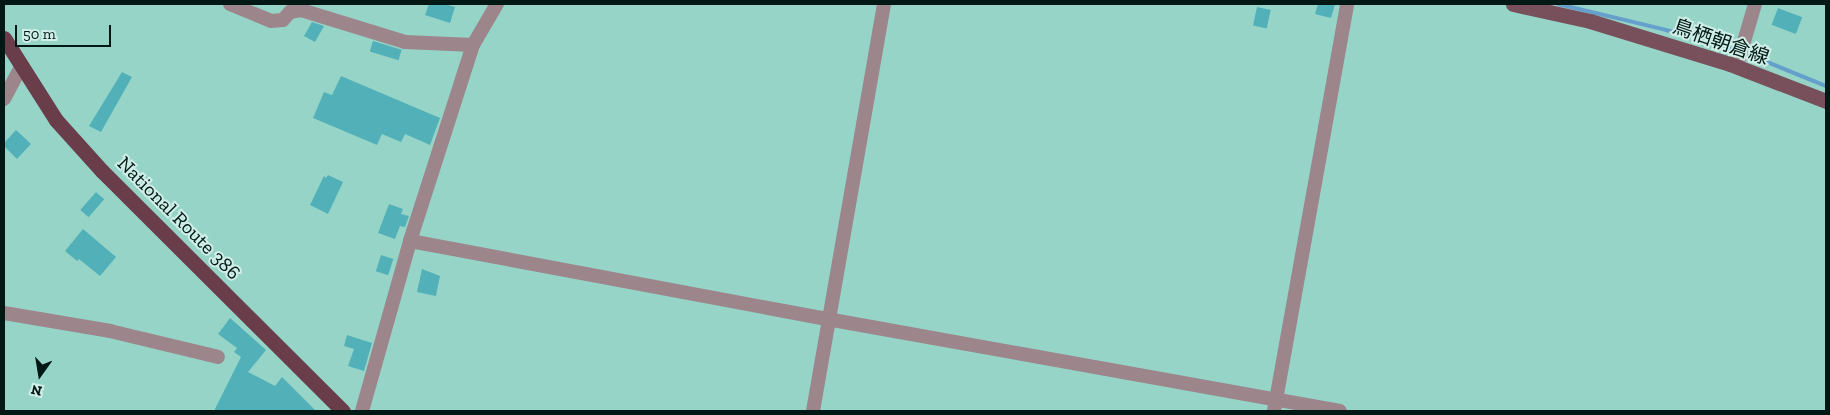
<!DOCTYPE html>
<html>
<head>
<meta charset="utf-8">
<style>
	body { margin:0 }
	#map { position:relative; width:1830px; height:415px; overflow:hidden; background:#96d4c8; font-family:"Zilla Slab","Noto Sans JP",serif }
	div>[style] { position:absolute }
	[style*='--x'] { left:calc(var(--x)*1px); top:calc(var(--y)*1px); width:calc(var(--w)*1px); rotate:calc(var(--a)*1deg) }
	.stream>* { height:4px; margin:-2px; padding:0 2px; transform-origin:2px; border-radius:2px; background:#64a0cb }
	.building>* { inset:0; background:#52b1b8; transform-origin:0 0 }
	.minor>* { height:14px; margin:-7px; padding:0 7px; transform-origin:7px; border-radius:7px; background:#9d868b }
	.major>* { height:15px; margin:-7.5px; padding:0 7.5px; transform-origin:7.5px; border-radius:7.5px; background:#78505b }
	.highway>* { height:15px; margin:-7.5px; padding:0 7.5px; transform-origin:7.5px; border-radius:7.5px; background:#6a3d4a }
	span { translate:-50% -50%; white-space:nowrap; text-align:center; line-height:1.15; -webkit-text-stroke:4px #cfeee7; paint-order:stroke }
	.street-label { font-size:20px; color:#011815 }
	.frame { position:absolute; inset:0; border:5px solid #011815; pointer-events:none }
	.north { position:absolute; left:15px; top:350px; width:50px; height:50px; -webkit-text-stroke:4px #cfeee7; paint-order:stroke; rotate:193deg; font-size:14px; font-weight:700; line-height:20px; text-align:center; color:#011815 }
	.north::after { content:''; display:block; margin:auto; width:18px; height:22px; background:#011815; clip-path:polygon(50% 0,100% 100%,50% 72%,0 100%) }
	.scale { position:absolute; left:15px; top:25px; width:96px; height:22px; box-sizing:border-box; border:2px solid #011815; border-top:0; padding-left:6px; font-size:15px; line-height:18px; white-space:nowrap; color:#011815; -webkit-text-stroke:4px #cfeee7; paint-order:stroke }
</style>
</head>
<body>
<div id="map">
	<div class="stream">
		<div style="--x:1558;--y:4;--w:111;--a:13.5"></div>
		<div style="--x:1666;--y:30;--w:82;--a:16.2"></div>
		<div style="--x:1745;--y:53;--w:87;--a:22.2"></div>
	</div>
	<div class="building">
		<div style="clip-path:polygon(429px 4px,445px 4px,455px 7px,450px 23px,425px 15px)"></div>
		<div style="clip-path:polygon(1318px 4px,1335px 4px,1331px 18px,1315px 14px)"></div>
		<div style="left:1257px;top:7px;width:14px;height:19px;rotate:12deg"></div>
		<div style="left:1778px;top:8px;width:26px;height:18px;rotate:21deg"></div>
		<div style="clip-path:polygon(312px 22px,324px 26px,315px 42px,304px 36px)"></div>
		<div style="left:373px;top:41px;width:30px;height:11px;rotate:17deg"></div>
		<div style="clip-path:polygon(122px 72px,132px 77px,101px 132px,89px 126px)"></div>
		<div style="clip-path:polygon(341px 76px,440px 118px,430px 145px,405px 134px,401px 142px,382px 134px,377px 145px,313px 118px,324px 92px,332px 95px)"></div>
		<div style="clip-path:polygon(16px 130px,31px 144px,17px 159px,4px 146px,4px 143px)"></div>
		<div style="clip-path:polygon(328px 175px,343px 182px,328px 214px,310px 205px,324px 176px,326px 178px)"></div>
		<div style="left:96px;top:192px;width:11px;height:24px;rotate:41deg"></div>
		<div style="clip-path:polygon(389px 204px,403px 209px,401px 214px,409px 216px,405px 227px,400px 226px,395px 239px,378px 233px)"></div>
		<div style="clip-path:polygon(83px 229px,116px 257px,100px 276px,79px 259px,77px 261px,65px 251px)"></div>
		<div style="left:381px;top:255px;width:13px;height:17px;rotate:18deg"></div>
		<div style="clip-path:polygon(422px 269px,440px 276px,436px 296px,417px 292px)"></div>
		<div style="clip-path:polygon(230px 318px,266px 350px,248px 372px,275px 386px,282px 377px,316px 411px,214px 411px,241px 357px,234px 352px,237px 348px,218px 334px)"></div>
		<div style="clip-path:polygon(347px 335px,372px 343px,364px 371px,348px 366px,354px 349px,344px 346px)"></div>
	</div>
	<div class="minor">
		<div style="--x:230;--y:4;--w:44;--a:22.5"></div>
		<div style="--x:271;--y:21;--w:12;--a:-5"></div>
		<div style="--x:283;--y:20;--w:11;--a:-49"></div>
		<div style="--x:290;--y:12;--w:11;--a:-10"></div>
		<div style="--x:301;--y:10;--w:109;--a:17.1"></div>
		<div style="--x:405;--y:42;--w:68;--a:2.5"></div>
		<div style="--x:1730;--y:64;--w:8;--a:-14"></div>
		<div style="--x:1738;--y:62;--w:60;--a:-73.7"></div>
		<div style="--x:4;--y:99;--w:36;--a:-62"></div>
		<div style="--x:410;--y:241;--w:424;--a:10.6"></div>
		<div style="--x:827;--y:319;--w:521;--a:10.17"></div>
		<div style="--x:4;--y:313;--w:108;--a:9.6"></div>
		<div style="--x:110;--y:331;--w:111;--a:13.5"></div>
		<div style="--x:362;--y:411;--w:177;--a:-74.2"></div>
		<div style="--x:410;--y:241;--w:206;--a:-72.2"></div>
		<div style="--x:473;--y:45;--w:48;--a:-59.7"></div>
		<div style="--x:813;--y:411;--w:413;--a:-80.1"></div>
		<div style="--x:1274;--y:411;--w:413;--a:-79.8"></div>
	</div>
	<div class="major">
		<div style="--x:1513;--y:4;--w:79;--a:12.4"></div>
		<div style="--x:1590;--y:21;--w:146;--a:17.1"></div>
		<div style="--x:1730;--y:64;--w:103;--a:21.1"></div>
	</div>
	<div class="highway">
		<div style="--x:4;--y:38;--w:97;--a:57.6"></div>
		<div style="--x:56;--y:120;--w:69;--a:48"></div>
		<div style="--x:102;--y:171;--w:340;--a:44.9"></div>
	</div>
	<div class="street-label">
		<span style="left:1721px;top:42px;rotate:19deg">鳥栖朝倉線</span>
		<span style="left:179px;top:218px;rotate:45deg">National Route 386</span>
	</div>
	<div class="frame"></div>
	<div class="north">N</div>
	<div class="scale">50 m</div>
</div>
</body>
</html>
